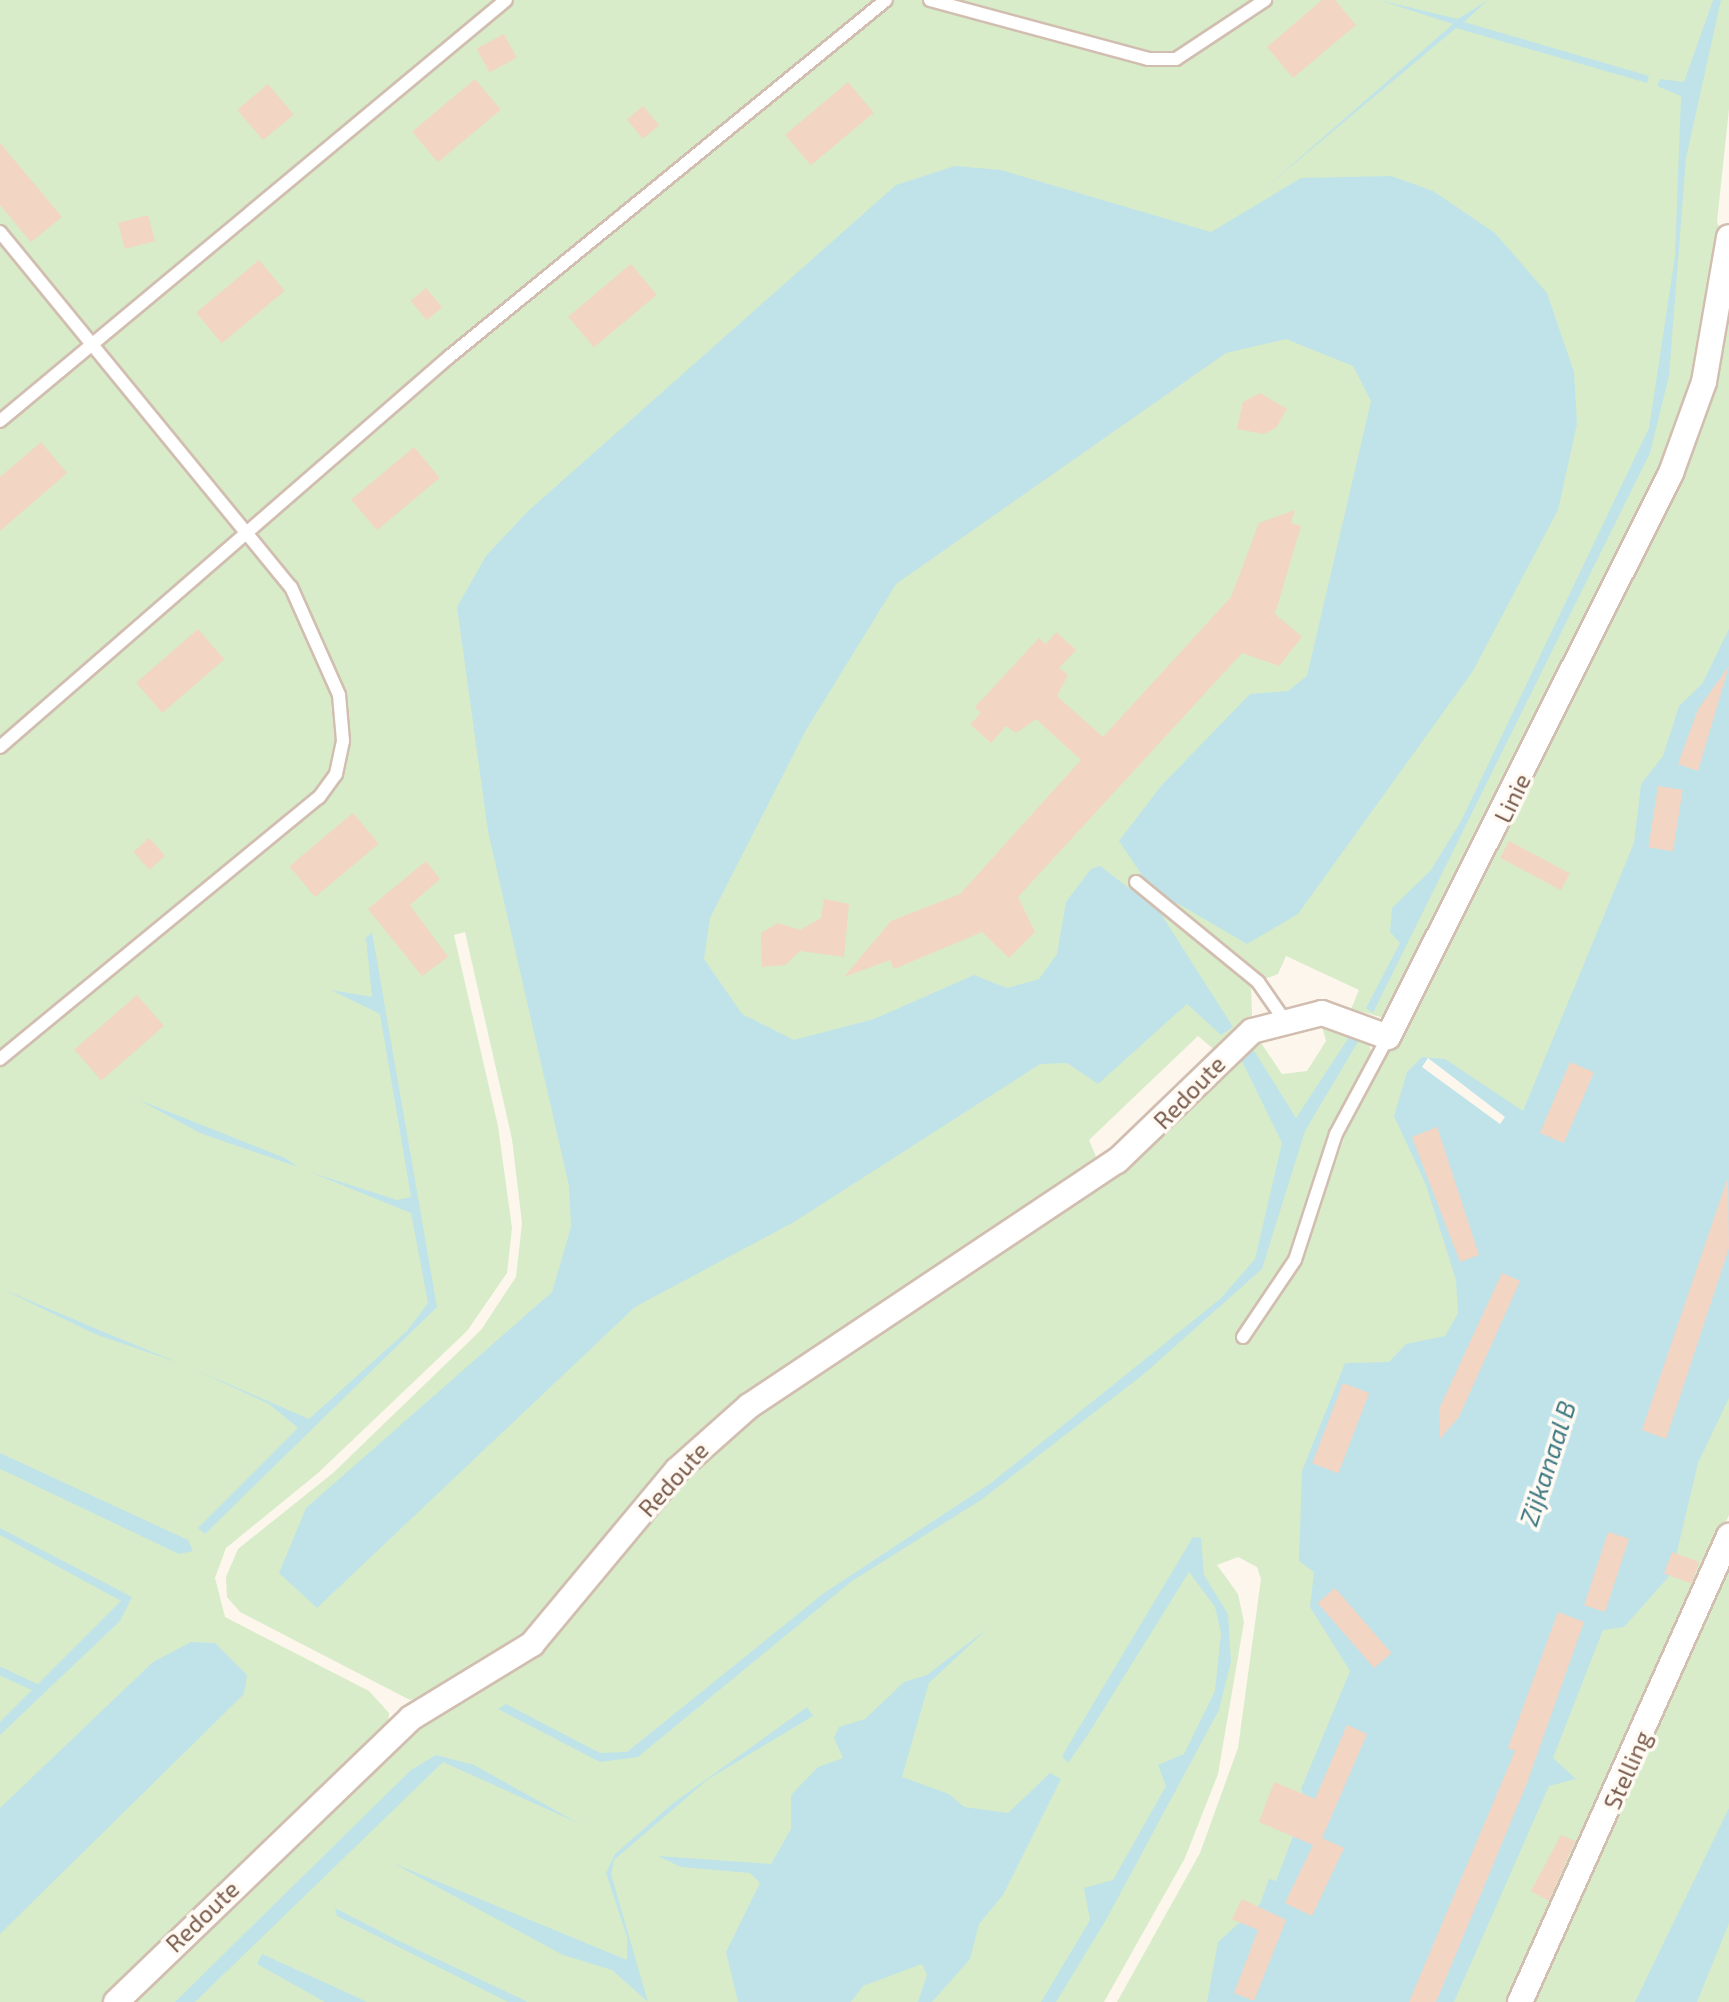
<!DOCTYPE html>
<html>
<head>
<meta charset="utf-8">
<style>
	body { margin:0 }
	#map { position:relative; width:1729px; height:2002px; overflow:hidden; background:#fdf6ec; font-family:"Exo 2",sans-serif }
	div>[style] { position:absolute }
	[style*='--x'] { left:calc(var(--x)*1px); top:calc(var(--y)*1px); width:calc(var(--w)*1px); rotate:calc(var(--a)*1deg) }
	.green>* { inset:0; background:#d8ecc9 }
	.water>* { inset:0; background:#bfe3e8 }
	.pier>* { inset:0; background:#fdf6ec }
	.stream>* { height:8px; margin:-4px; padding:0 4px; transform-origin:4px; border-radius:4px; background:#bfe3e8 }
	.building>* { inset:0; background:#f3d5c3; transform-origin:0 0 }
	.roads { filter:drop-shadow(2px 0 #d1beb0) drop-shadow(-2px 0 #d1beb0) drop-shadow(0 2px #d1beb0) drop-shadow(0 -2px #d1beb0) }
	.service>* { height:12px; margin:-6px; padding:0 6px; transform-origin:6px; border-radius:6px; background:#fff }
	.minor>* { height:24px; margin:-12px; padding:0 12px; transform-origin:12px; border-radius:12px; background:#fff }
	span { translate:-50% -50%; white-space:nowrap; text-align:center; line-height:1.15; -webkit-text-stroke:7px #fffaf3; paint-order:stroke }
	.street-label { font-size:24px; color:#7a5c4d }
	.water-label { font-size:26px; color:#437c86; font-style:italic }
</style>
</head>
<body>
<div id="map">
	<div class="green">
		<div style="clip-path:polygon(0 0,1729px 0,1729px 109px,1717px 222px,1723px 237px,1700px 363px,1664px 465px,1388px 1019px,1351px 1009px,1359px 990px,1286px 956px,1278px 974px,1251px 984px,1252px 1016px,1217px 1052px,1198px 1036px,1089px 1140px,1100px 1166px,748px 1399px,518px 1646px,439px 1692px,410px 1700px,240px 1612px,227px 1597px,226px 1577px,238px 1549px,333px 1473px,481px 1330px,516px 1277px,522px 1223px,512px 1139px,465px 932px,454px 935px,498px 1126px,512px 1228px,507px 1273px,467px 1331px,318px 1473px,226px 1548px,215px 1578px,225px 1617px,369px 1691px,389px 1713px,388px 1728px,107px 2002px,0 2002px)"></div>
		<div style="clip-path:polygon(1729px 294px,1729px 1515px,1512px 2002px,1117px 2002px,1200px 1853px,1238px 1748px,1261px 1579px,1257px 1567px,1238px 1557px,1217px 1565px,1238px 1594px,1244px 1622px,1218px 1774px,1185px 1858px,1104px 2002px,125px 2002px,411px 1729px,464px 1696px,718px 1439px,991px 1252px,1257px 1037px,1282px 1074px,1307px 1071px,1326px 1041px,1320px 1020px,1368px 1039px,1371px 1051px,1321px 1157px,1292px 1256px,1237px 1339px,1254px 1333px,1301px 1260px,1353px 1112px,1429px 983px,1579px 677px)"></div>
		<div style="clip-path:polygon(1729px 1551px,1729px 2002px,1526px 2002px)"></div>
	</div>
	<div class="water">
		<div style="clip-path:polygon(1379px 0,1458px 19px,1488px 0,1464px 22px,1649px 76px,1647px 83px,1456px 28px,1264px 189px,1453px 24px)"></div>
		<div style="clip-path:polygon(1713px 0,1721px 0,1686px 158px,1669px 376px,1650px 453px,1373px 1013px,1366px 1008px,1400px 943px,1390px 932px,1392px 908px,1431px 870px,1461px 821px,1649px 428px,1675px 256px,1681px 96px,1657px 86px,1660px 79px,1684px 82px)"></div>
		<div style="clip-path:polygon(evenodd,955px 166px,1001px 170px,1211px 232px,1301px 178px,1391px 176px,1433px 191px,1495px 233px,1547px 293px,1574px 372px,1577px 424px,1558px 510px,1473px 671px,1298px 914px,1247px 944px,1177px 903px,1163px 917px,1233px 1027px,1221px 1035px,1187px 1004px,1098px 1084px,1067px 1063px,1040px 1064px,794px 1222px,635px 1307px,317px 1608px,279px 1573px,306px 1508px,552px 1292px,571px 1227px,569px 1186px,488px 831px,457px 607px,486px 556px,527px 512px,896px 185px,955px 166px,1286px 339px,1353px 366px,1371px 401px,1307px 676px,1288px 691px,1250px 694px,1161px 786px,1119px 841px,1142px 875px,1130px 889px,1100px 866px,1091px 869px,1066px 902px,1057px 954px,1039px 979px,1007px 988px,974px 975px,874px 1019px,794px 1040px,742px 1014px,704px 959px,710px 918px,806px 730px,896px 584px,1226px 353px,1286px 339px)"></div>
		<div style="clip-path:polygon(1729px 629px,1729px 1398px,1698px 1463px,1672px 1573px,1624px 1627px,1603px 1630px,1553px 1758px,1576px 1779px,1549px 1786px,1454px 2002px,1207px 2002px,1218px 1942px,1260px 1904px,1269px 1879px,1276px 1881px,1306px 1802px,1301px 1789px,1350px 1671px,1310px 1607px,1314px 1572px,1299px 1561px,1302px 1471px,1345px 1363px,1389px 1362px,1406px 1344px,1445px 1336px,1458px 1313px,1456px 1280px,1426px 1185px,1394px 1116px,1407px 1072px,1422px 1057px,1445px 1059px,1523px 1111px,1634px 843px,1641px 784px,1663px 756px,1679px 706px,1702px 684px)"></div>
		<div style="clip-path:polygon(372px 932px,437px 1307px,205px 1534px,198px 1528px,298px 1428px,269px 1404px,192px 1368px,309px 1419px,407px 1331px,428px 1303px,411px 1213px,310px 1172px,397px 1200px,411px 1197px,380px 1014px,331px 990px,372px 997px,366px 938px)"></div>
		<div style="clip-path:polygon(1351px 1034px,1359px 1040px,1305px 1131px,1262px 1269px,1144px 1374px,981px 1500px,852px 1581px,638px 1757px,600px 1762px,498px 1709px,506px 1704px,600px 1753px,627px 1752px,824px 1593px,991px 1483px,1220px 1299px,1255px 1259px,1282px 1143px,1240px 1057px,1253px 1049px,1296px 1118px)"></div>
		<div style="clip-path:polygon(139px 1100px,285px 1158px,298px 1167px,200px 1133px)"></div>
		<div style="clip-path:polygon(0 1288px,99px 1330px,179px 1363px,95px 1334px)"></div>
		<div style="clip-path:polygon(0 1453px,188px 1540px,193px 1551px,179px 1554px,11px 1474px,0 1469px)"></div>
		<div style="clip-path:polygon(0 1528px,132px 1597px,120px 1621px,0 1735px,0 1722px,121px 1601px,0 1535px)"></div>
		<div style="clip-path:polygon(1193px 1537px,1201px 1538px,1204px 1575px,1228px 1614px,1231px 1662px,1219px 1710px,1106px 1920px,1056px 2002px,1041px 2002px,1090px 1920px,1084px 1888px,1113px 1880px,1166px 1786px,1158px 1765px,1184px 1754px,1215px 1691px,1221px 1633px,1215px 1607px,1189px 1572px,1087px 1736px,1068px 1763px,1062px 1756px)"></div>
		<div style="clip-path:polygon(988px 1628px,929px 1683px,902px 1777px,949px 1794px,964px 1807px,1008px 1813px,1050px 1773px,1061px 1779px,1003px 1895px,979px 1924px,970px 1959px,932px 2002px,918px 2002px,927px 1975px,922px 1964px,863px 1986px,851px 2002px,738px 2002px,726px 1952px,760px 1883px,750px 1873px,681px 1867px,658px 1856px,771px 1864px,791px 1829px,791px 1795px,818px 1767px,843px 1758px,834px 1738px,839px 1727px,865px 1719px,904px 1682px,927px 1675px)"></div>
		<div style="clip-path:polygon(191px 1642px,215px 1643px,247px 1675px,244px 1694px,0 1934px,0 1808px,153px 1662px)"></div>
		<div style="clip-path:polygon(807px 1707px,813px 1716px,707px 1780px,614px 1860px,611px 1874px,648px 2002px,612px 1970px,563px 1955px,393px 1863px,627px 1960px,627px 1937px,606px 1873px,615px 1854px,672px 1804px)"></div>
		<div style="clip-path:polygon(436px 1755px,474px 1765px,580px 1824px,443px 1762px,195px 2002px,175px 2002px,411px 1770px)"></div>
		<div style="clip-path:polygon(1729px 1808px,1729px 1923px,1697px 2002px,1635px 2002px)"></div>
		<div style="clip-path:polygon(335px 1908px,395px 1939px,528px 2002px,508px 2002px,337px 1916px)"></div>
		<div style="clip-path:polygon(262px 1954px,339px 1989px,367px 2002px,325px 2002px,257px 1964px)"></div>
	</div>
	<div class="pier">
		<div style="clip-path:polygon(1428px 1058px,1505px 1117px,1500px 1124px,1422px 1067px)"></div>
	</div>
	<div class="stream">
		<div style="--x:0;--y:1671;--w:40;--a:25"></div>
	</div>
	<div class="building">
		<div style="clip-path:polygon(1322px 0,1335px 0,1356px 25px,1293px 78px,1267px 47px)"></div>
		<div style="left:504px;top:34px;width:27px;height:31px;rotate:62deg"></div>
		<div style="left:475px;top:79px;width:40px;height:82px;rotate:50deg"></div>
		<div style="left:848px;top:82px;width:40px;height:82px;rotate:50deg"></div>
		<div style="left:268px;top:84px;width:40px;height:40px;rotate:50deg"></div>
		<div style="left:643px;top:106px;width:25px;height:21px;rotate:50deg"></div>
		<div style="clip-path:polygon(0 143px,62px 217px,31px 242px,0 205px)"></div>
		<div style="left:148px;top:215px;width:27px;height:31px;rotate:75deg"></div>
		<div style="left:259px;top:260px;width:40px;height:82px;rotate:50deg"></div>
		<div style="left:631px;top:264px;width:40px;height:82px;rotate:50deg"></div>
		<div style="left:426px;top:288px;width:25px;height:20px;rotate:50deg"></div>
		<div style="clip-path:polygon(1260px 393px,1287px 409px,1276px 428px,1264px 434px,1237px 429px,1243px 402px)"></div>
		<div style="clip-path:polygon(41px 442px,67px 473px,0 531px,0 477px)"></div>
		<div style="left:414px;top:447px;width:40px;height:82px;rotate:50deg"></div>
		<div style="clip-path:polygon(1295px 510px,1291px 523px,1301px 526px,1275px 614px,1302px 637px,1279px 666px,1242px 653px,1018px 897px,1035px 932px,1009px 958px,982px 932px,894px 969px,890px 960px,844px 977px,891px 921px,960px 894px,1081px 760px,1036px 719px,1016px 733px,1006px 726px,991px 743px,970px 724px,981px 713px,975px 707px,1039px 638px,1046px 644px,1056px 632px,1076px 650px,1059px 668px,1068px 675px,1057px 696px,1103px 737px,1231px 597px,1259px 523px)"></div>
		<div style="left:198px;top:629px;width:40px;height:82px;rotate:49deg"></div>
		<div style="clip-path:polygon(1729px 666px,1698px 771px,1678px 764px,1698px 709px)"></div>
		<div style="left:1658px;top:786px;width:25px;height:62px;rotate:9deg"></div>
		<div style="left:353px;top:813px;width:40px;height:83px;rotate:50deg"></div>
		<div style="left:149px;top:838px;width:24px;height:21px;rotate:48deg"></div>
		<div style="left:1509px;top:841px;width:69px;height:19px;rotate:28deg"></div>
		<div style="clip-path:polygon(426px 861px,440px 879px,410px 905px,448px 957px,422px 976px,368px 909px)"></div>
		<div style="clip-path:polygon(824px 899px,849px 904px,844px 957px,800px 951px,785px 965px,762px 967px,761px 933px,778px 923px,800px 930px,821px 918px)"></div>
		<div style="left:137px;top:995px;width:41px;height:83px;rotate:49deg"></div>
		<div style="left:1570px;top:1062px;width:26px;height:77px;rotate:23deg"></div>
		<div style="clip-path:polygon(1437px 1127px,1479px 1255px,1460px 1262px,1412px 1137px)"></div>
		<div style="clip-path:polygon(1728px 1177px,1729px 1248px,1666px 1439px,1642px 1430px)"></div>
		<div style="clip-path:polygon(1502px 1273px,1520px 1281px,1459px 1417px,1440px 1439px,1439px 1409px)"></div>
		<div style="left:1343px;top:1383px;width:28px;height:86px;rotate:21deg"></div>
		<div style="left:1608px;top:1532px;width:22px;height:77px;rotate:18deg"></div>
		<div style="left:1672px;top:1552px;width:29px;height:23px;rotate:20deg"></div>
		<div style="left:1335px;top:1588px;width:86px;height:23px;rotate:49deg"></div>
		<div style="clip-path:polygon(1558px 1612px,1584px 1622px,1527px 1783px,1436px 2002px,1409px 2002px,1515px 1751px,1508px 1748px)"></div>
		<div style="clip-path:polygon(1347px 1725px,1367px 1734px,1322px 1838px,1344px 1848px,1312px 1916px,1285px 1903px,1313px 1845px,1259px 1822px,1274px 1782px,1315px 1799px)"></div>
		<div style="clip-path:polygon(1561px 1835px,1575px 1841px,1549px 1901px,1531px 1891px)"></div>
		<div style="clip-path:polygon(1242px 1899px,1286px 1920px,1254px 2001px,1234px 1993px,1258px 1930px,1232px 1919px)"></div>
	</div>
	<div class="roads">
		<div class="service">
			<div style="--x:930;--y:0;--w:226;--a:15.1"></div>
			<div style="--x:1148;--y:59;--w:28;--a:0"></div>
			<div style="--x:1176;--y:59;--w:107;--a:-33.5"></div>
			<div style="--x:0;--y:232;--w:459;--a:50.7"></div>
			<div style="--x:291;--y:587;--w:118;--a:66"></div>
			<div style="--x:339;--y:695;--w:46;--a:85"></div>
			<div style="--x:343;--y:741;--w:34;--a:102"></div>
			<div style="--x:336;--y:774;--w:29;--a:126"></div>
			<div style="--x:319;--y:797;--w:413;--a:140.6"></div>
			<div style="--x:0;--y:421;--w:658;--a:-39.76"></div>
			<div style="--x:0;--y:747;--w:595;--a:-40.98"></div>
			<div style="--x:449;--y:357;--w:564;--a:-39.25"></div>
			<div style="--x:1136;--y:882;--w:158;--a:39.3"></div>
			<div style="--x:1258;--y:982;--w:44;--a:55.2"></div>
			<div style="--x:1243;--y:1337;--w:93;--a:-56"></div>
			<div style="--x:1295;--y:1260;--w:133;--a:-72"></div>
			<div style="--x:1336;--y:1134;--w:110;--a:-61.8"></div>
		</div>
		<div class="minor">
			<div style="--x:116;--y:2002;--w:409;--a:-43.9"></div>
			<div style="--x:411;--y:1718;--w:142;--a:-31.4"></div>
			<div style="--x:532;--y:1644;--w:226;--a:-50.2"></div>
			<div style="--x:677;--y:1470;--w:96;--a:-41.6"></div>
			<div style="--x:749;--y:1406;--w:442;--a:-33.7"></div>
			<div style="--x:1117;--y:1161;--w:187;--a:-43.9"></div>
			<div style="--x:1252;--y:1031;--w:72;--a:-14.4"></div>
			<div style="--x:1322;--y:1013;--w:70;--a:20"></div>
			<div style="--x:1388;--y:1037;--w:631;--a:-63.35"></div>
			<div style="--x:1671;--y:473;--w:97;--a:-70.1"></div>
			<div style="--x:1704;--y:382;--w:147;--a:-80.2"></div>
			<div style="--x:1520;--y:2002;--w:511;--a:-65.84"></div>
		</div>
	</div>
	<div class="street-label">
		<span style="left:1512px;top:798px;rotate:-64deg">Linie</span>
		<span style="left:1189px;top:1092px;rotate:-46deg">Redoute</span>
		<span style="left:673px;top:1479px;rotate:-48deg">Redoute</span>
		<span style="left:1627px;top:1770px;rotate:-66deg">Stelling</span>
		<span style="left:202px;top:1916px;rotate:-44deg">Redoute</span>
	</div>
	<div class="water-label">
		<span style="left:1547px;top:1463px;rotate:-72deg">Zijkanaal B</span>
	</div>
</div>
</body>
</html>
